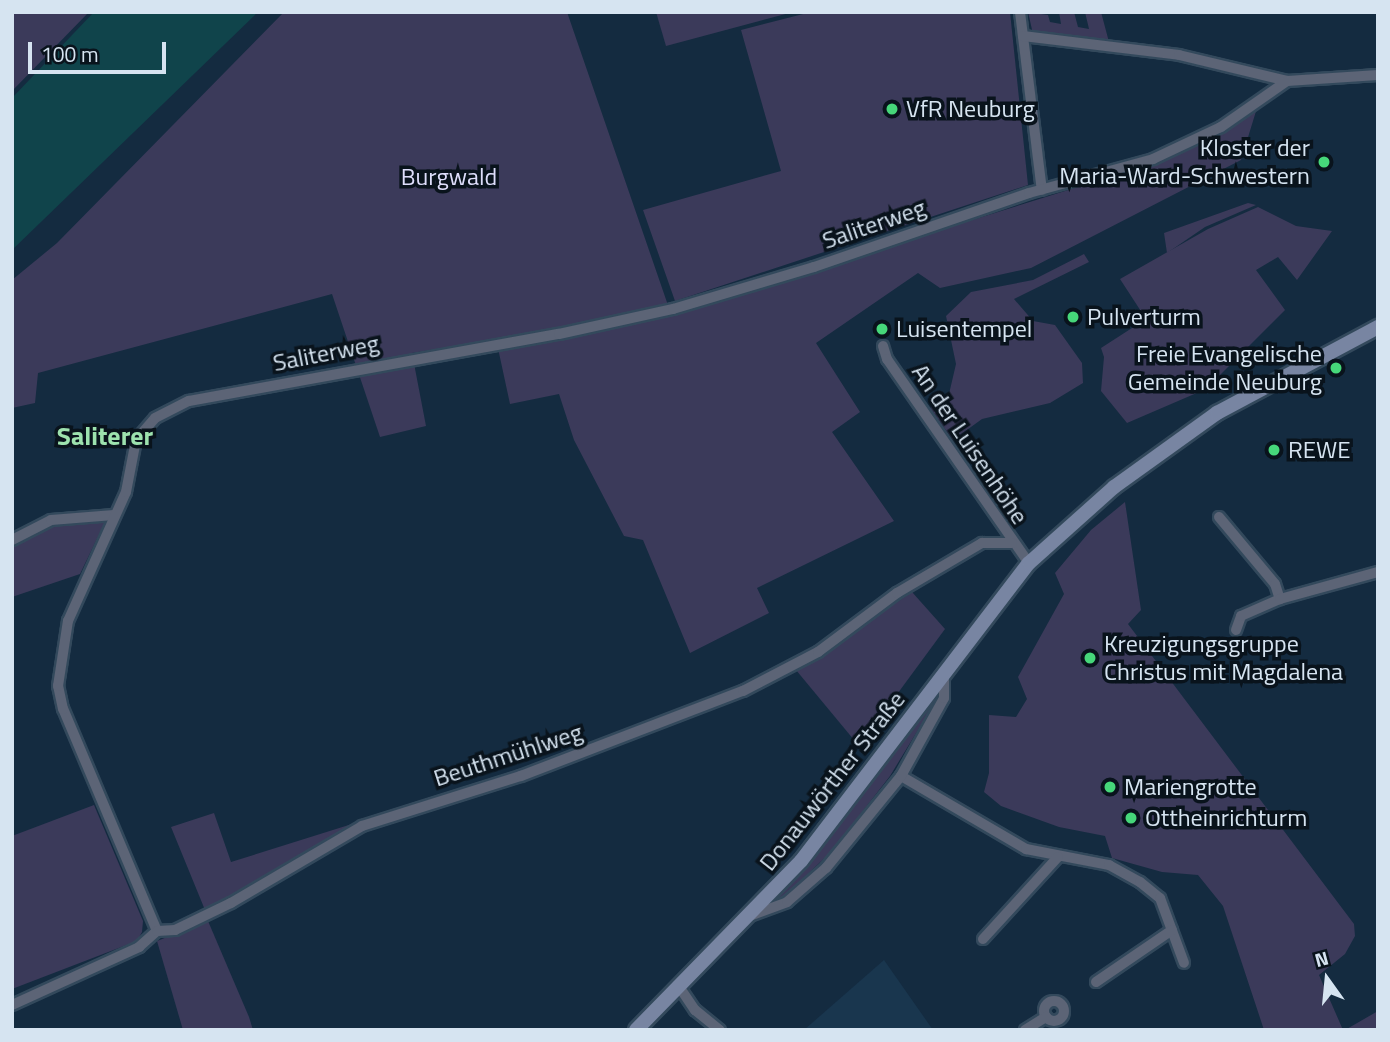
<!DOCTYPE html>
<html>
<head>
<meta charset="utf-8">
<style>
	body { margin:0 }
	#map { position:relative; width:1390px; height:1042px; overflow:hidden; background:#142b40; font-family:"Titillium Web",sans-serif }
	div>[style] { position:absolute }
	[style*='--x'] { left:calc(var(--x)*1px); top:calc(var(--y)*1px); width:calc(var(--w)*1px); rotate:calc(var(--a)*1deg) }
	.built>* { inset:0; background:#19364e }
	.green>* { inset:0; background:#3b3a5a }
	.water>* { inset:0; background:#10444b }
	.roads { filter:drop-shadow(2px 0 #33495c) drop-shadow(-2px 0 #33495c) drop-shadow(0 2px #33495c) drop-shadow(0 -2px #33495c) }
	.street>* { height:10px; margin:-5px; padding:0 5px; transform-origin:5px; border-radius:5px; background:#5c6476 }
	.street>.ring { margin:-5px; padding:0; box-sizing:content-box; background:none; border:10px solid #5c6476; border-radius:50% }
	.secondary>* { height:14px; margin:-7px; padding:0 7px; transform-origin:7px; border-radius:7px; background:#7885a2 }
	.dots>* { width:19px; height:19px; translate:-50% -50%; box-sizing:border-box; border:4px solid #09131c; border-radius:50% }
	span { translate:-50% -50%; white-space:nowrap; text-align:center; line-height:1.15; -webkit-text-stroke:7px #09131c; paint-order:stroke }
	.poi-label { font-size:24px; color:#d6e4f1 }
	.left { translate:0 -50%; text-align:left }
	.right { translate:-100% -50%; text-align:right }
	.park-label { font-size:24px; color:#dedefb }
	.street-label { font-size:24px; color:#d6e4f1 }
	.neighbourhood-label { font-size:26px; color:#9de2ae; font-weight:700 }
	.frame { position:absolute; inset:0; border:14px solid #d6e4f1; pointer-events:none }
	.north { position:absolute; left:1292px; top:944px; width:70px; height:70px; -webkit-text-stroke:5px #09131c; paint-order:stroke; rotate:345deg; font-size:19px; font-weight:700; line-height:28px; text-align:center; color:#d6e4f1 }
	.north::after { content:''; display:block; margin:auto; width:24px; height:32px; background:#d6e4f1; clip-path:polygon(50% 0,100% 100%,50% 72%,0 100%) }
	.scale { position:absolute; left:28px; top:42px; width:138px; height:32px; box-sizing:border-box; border:4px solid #d6e4f1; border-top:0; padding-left:9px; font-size:21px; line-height:24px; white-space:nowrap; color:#d6e4f1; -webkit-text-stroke:5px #09131c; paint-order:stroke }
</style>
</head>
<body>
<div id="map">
	<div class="built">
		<div style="clip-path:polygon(884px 960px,933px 1030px,804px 1030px)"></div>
	</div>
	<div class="green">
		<div style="clip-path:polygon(12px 12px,89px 12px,12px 91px)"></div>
		<div style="clip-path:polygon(284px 12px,567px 12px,671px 314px,1155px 163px,1257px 108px,1241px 160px,1031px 268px,940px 288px,918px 273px,816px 343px,860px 412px,832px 432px,894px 521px,757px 588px,769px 613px,690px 653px,643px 540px,624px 536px,574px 440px,559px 394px,510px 404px,496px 339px,412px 353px,426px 426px,380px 437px,332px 294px,38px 373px,35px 403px,12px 408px,12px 280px,57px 243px)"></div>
		<div style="clip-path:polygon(656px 12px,793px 12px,666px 46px)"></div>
		<div style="clip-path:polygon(811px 12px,1010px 12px,1028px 185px,675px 301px,643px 210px,781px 171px,741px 30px)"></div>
		<div style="clip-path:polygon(1028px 12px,1048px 15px,1050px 22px,1061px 24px,1059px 12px,1074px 12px,1078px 27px,1089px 29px,1085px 12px,1101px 12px,1109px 42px,1033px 34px)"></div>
		<div style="clip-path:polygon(1248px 203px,1256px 205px,1205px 227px,1167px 253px,1164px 233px)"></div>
		<div style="clip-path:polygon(1258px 207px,1296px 226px,1332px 231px,1297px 280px,1278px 257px,1256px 270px,1285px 310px,1206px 389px,1127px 423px,1101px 391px,1104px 357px,1101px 348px,1146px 319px,1120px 279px,1208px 229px)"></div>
		<div style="clip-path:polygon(1084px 254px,1089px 262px,1014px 299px,1033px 321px,1055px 325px,1082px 363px,1083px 383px,1050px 403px,982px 419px,953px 440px,930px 408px,949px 394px,956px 364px,946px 316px,971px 292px,1033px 280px)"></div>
		<div style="clip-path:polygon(1125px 502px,1141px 610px,1128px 624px,1354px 924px,1355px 936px,1345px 954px,1319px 975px,1343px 1030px,1264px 1030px,1223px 906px,1198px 875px,1162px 872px,1112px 858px,1105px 836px,1059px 827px,1001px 806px,984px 792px,989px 773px,989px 715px,1016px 717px,1027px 699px,1018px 677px,1064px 594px,1055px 573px,1091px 530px)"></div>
		<div style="clip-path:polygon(108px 516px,80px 574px,12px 597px,12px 544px,49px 525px)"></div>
		<div style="clip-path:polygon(912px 592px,945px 629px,859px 746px,796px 670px)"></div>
		<div style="clip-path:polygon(935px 694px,938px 697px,890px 776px,831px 852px,776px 904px,772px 900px,883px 768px)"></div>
		<div style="clip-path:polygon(94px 805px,143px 921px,142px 932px,137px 941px,12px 989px,12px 836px)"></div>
		<div style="clip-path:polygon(214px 813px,231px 862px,352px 824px,205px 910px,171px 827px)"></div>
		<div style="clip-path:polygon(208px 921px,249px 1017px,253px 1030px,183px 1030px,157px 941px)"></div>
		<div style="clip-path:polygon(1378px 1011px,1378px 1030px,1345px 1030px)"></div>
	</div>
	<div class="water">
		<div style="clip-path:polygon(94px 12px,258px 12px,12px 250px,12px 98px)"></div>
	</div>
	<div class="roads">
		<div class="street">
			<div style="--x:1020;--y:12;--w:179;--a:83"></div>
			<div style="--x:1023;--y:36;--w:157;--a:6.9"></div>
			<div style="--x:1179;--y:55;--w:111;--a:13.5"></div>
			<div style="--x:1287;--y:81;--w:91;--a:-3.8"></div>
			<div style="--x:883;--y:346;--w:14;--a:73"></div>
			<div style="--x:887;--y:359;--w:249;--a:55.2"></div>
			<div style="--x:1219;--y:517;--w:87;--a:50.1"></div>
			<div style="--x:1275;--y:584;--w:16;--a:72"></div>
			<div style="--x:12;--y:540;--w:44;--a:-27.1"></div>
			<div style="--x:51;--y:520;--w:63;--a:-4.5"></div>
			<div style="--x:1236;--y:630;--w:15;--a:-70"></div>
			<div style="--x:1241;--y:616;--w:43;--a:-23.6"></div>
			<div style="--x:1280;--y:599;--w:102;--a:-15.4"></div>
			<div style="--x:901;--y:776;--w:145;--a:30.3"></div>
			<div style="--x:1026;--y:849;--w:85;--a:10.9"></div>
			<div style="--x:1109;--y:865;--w:35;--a:29"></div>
			<div style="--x:1140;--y:882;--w:26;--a:39"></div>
			<div style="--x:1160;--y:898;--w:69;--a:69.7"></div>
			<div style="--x:752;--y:915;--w:37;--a:-20"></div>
			<div style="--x:787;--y:902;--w:52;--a:-41.1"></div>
			<div style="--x:826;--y:868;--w:119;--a:-50.8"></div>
			<div style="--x:901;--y:776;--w:89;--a:-61.1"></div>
			<div style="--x:944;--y:698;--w:23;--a:-90"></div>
			<div style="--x:157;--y:931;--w:241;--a:-112.9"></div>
			<div style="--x:63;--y:709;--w:24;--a:-102"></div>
			<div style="--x:58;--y:686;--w:66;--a:-81.3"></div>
			<div style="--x:68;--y:621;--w:141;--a:-65.8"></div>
			<div style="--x:126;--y:492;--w:53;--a:-79.1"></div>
			<div style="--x:136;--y:440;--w:29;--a:-49"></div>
			<div style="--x:155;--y:418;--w:38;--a:-27"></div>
			<div style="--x:189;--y:401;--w:376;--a:-10.3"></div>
			<div style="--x:559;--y:334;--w:117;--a:-12.4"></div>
			<div style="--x:673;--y:309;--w:147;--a:-16.6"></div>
			<div style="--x:814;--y:267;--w:227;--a:-19"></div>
			<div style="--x:1029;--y:193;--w:129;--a:-15.3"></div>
			<div style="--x:1153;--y:159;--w:75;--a:-25.2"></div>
			<div style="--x:1221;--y:127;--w:80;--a:-34.9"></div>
			<div style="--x:983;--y:939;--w:111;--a:-47.6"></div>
			<div style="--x:1096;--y:982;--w:92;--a:-34.4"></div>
			<div style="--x:680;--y:988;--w:27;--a:56"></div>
			<div style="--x:695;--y:1010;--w:32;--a:39"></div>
			<div class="ring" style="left:1044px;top:1001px;width:10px;height:10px"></div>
			<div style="--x:12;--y:1005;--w:140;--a:-24.5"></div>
			<div style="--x:139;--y:947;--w:24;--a:-42"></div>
			<div style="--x:157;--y:931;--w:18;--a:-3"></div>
			<div style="--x:175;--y:930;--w:62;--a:-25.7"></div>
			<div style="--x:231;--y:903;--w:152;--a:-30.4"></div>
			<div style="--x:362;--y:826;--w:167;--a:-17.5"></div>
			<div style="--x:521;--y:776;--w:238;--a:-21"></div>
			<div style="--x:743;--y:691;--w:85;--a:-27.5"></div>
			<div style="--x:818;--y:652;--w:99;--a:-36.8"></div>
			<div style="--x:897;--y:593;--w:99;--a:-30.5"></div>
			<div style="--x:982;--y:543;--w:30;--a:0"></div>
			<div style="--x:1025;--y:1030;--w:25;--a:-32"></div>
		</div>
		<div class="secondary">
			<div style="--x:636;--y:1030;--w:236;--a:-45.7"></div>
			<div style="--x:801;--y:861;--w:375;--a:-52.6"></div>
			<div style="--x:1029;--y:563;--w:114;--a:-41.8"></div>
			<div style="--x:1114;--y:487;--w:127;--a:-35.7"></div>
			<div style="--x:1217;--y:413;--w:183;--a:-28.1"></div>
		</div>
	</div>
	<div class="dots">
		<div style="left:892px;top:109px;background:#46d77a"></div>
		<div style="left:1324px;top:162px;background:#46d77a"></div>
		<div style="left:1073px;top:317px;background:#46d77a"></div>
		<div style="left:882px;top:329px;background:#46d77a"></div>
		<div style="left:1336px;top:368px;background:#46d77a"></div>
		<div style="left:1274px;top:450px;background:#46d77a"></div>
		<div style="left:1090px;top:658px;background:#46d77a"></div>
		<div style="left:1110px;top:787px;background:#46d77a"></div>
		<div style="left:1131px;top:818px;background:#46d77a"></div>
	</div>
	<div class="poi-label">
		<span class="left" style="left:906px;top:109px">VfR Neuburg</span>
		<span class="right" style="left:1310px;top:162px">Kloster der<br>Maria-Ward-Schwestern</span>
		<span class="left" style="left:1087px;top:317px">Pulverturm</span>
		<span class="left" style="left:896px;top:329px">Luisentempel</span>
		<span class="right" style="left:1322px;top:368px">Freie Evangelische<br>Gemeinde Neuburg</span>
		<span class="left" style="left:1288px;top:450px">REWE</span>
		<span class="left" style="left:1104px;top:658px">Kreuzigungsgruppe<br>Christus mit Magdalena</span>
		<span class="left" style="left:1124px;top:787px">Mariengrotte</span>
		<span class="left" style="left:1145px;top:818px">Ottheinrichturm</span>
	</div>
	<div class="park-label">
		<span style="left:449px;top:177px">Burgwald</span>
	</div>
	<div class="street-label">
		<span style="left:874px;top:224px;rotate:-19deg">Saliterweg</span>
		<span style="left:326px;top:353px;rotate:-11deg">Saliterweg</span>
		<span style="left:970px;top:444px;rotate:56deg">An der Luisenhöhe</span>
		<span style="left:508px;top:755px;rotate:-18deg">Beuthmühlweg</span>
		<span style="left:832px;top:781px;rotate:-52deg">Donauwörther Straße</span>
	</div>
	<div class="neighbourhood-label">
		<span style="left:105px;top:436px">Saliterer</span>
	</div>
	<div class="frame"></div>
	<div class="north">N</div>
	<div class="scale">100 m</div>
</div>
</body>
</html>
